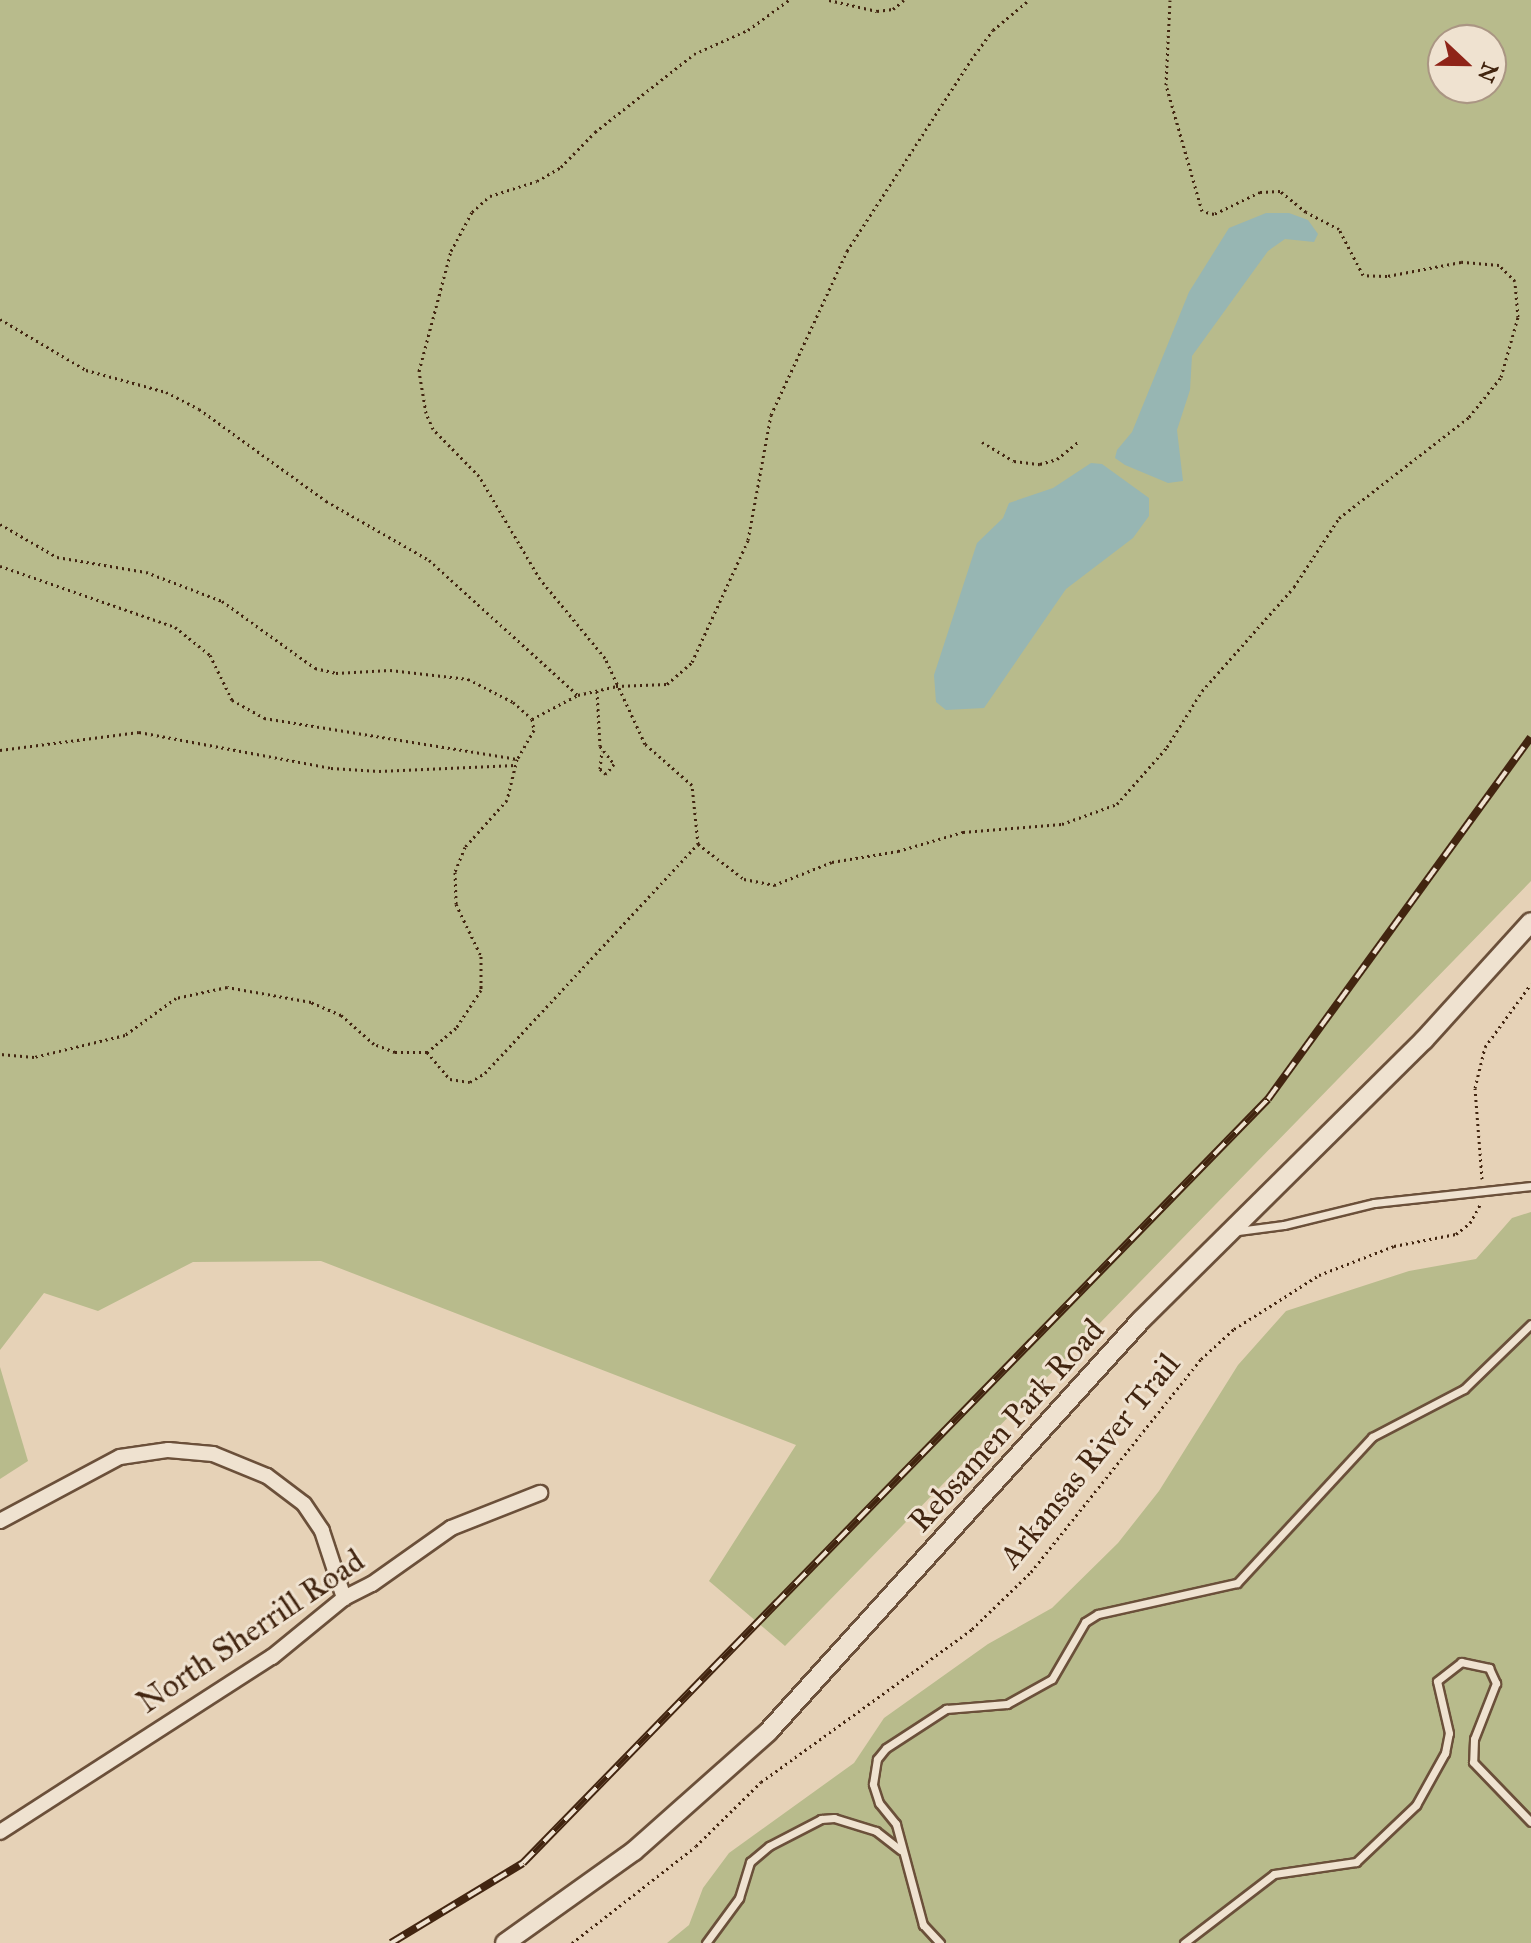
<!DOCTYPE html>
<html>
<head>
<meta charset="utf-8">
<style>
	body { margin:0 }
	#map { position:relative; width:1531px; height:1943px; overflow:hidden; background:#e6d2b7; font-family:"IM FELL Great Primer",serif }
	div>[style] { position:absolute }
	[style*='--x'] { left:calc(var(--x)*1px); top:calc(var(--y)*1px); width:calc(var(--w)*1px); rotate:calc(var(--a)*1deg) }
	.green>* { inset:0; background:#b8bb8c }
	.water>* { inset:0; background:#97b6b3 }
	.path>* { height:3px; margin-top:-1.5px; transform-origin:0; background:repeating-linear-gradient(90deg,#422510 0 2px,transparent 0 6px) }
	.roads { filter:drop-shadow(2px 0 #6b503a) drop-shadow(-2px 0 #6b503a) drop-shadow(0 2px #6b503a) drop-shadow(0 -2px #6b503a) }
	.service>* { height:7px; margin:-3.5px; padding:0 3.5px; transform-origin:3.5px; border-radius:3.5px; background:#efe2d0 }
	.minor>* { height:14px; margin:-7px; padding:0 7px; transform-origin:7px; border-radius:7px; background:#efe2d0 }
	.tertiary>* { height:18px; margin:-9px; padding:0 9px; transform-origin:9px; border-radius:9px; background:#efe2d0 }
	.rail>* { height:8px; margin-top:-4px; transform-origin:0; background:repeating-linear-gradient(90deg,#efe2d0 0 15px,#422510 0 30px); box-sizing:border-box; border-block:2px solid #422510 }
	span { translate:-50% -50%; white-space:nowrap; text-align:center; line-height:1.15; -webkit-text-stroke:6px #efe2d0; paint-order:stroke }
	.street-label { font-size:32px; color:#422510 }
	.north { position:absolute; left:1427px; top:24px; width:80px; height:80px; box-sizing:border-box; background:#efe2d0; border:2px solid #aa9683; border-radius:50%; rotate:112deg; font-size:22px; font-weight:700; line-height:32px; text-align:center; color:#422510 }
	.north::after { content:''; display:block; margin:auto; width:28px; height:36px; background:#8f2418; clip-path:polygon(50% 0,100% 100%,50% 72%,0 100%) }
</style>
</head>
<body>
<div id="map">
	<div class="green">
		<div style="clip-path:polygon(evenodd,0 0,1531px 0,1531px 881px,785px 1646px,709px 1581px,796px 1445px,321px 1261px,193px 1262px,98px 1311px,44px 1293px,0 1350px,0 0,1443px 40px,1491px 40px,1491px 88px,1443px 88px,1443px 40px)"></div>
		<div style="clip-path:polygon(1531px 1212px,1531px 1943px,667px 1943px,689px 1925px,703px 1888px,729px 1853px,854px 1763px,884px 1718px,988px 1644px,1052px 1608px,1118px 1543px,1159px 1491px,1238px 1365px,1286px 1311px,1409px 1271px,1476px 1259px,1512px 1218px)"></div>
		<div style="clip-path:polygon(0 1367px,28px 1461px,0 1479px)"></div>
	</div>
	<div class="water">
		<div style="clip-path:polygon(1266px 213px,1289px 213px,1308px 220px,1318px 234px,1314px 242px,1285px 239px,1268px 251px,1192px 356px,1190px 390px,1177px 430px,1183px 481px,1168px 483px,1125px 465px,1115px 458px,1117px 450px,1132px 432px,1189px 292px,1229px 228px)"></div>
		<div style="clip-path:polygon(1091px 463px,1102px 464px,1149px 498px,1149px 516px,1133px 538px,1066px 589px,984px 708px,946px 710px,936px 702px,934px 675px,977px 543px,1003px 518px,1009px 503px,1053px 488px)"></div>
	</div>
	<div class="path">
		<div style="--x:829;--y:0;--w:49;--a:12.9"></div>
		<div style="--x:877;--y:11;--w:16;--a:-7"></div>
		<div style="--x:893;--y:9;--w:14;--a:-39"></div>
		<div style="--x:0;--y:319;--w:100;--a:30.7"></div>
		<div style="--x:86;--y:370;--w:83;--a:15.4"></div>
		<div style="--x:166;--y:392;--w:37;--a:27"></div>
		<div style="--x:199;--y:409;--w:157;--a:35.9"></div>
		<div style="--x:326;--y:501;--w:119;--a:29.8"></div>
		<div style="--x:429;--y:560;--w:200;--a:42.2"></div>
		<div style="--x:982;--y:442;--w:37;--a:31"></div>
		<div style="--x:1014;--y:461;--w:26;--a:7"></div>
		<div style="--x:1040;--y:464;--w:18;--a:-16"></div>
		<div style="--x:1057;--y:459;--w:28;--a:-39"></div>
		<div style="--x:0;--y:524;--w:66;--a:30.1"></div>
		<div style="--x:57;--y:557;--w:90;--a:9.6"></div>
		<div style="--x:146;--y:572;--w:81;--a:20.9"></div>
		<div style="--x:222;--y:601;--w:115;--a:35.8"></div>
		<div style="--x:315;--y:668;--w:22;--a:13"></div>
		<div style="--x:336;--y:673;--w:54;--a:-3.2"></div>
		<div style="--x:390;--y:670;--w:79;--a:6.6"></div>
		<div style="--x:468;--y:679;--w:51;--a:27.1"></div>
		<div style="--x:513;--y:702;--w:25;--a:42"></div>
		<div style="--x:532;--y:719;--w:11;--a:80"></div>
		<div style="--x:534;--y:730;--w:34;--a:120"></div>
		<div style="--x:517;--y:759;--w:42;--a:103.7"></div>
		<div style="--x:507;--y:800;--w:63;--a:131.8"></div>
		<div style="--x:465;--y:847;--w:27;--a:112"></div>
		<div style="--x:455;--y:872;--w:32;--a:88"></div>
		<div style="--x:456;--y:904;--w:58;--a:64.3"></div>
		<div style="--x:481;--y:956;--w:34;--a:90"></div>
		<div style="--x:481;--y:990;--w:45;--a:123.3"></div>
		<div style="--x:456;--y:1028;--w:38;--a:140"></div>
		<div style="--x:427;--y:1052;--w:32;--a:180"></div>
		<div style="--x:395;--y:1052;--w:22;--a:-159"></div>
		<div style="--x:374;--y:1044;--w:44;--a:-138.7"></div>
		<div style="--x:341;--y:1015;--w:33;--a:-157"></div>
		<div style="--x:311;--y:1002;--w:85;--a:-169.9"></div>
		<div style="--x:227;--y:987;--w:52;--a:167.8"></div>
		<div style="--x:176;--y:998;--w:63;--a:144"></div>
		<div style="--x:125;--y:1035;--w:94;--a:166.4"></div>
		<div style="--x:34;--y:1057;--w:34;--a:-175"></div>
		<div style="--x:0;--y:566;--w:185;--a:19.2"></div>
		<div style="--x:175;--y:627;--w:45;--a:38.7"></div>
		<div style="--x:210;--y:655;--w:50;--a:63.9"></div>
		<div style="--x:232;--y:700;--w:37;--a:29"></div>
		<div style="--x:264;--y:718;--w:256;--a:9.2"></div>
		<div style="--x:597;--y:691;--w:55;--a:86.9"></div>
		<div style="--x:600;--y:746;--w:23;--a:52"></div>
		<div style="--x:614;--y:764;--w:13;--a:129"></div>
		<div style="--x:606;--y:774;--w:8;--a:-140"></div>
		<div style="--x:600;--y:769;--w:18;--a:-84"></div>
		<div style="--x:532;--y:719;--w:52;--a:-27.6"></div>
		<div style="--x:578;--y:695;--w:39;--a:-13"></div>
		<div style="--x:616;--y:686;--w:51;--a:-2.2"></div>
		<div style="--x:667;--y:684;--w:33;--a:-41"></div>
		<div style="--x:692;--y:662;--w:134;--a:-65.3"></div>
		<div style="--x:748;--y:540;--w:127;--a:-79.6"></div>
		<div style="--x:771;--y:415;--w:181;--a:-65.1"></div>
		<div style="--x:847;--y:251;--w:228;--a:-57"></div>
		<div style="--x:971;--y:60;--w:37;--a:-54"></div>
		<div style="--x:993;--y:30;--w:47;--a:-39.8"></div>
		<div style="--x:0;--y:750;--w:140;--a:-7.4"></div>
		<div style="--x:139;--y:732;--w:195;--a:10.6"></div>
		<div style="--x:331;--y:768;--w:48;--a:3.6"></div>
		<div style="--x:379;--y:771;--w:137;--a:-2.5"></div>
		<div style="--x:698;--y:844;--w:58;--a:37.3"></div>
		<div style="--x:744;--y:879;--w:31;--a:11"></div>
		<div style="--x:774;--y:885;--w:62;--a:-21.6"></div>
		<div style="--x:832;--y:862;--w:67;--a:-9.5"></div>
		<div style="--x:898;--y:851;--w:68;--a:-16.3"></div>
		<div style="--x:963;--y:832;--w:99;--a:-4.6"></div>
		<div style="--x:1062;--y:824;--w:59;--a:-20"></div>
		<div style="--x:1117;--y:804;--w:76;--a:-48.7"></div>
		<div style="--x:1167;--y:747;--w:66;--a:-58"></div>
		<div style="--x:1202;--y:691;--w:139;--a:-48.5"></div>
		<div style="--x:1294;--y:587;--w:82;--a:-56.9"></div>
		<div style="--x:1339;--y:518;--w:165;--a:-37.8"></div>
		<div style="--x:1469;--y:417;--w:51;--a:-51.3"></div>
		<div style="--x:1501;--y:377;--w:62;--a:-74.2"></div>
		<div style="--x:1518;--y:317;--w:36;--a:-95"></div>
		<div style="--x:1515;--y:281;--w:23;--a:-135"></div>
		<div style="--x:1499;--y:265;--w:38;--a:-175"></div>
		<div style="--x:1461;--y:262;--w:75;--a:169.3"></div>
		<div style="--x:1387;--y:276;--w:24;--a:-178"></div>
		<div style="--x:1363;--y:275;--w:52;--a:-117.6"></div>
		<div style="--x:1339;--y:229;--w:37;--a:-153"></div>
		<div style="--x:1306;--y:212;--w:33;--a:-141"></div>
		<div style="--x:1280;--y:191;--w:20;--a:177"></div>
		<div style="--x:1260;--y:192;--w:51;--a:154.4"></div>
		<div style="--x:1214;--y:214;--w:12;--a:-166"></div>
		<div style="--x:1202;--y:211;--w:131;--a:-105.9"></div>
		<div style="--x:1166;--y:85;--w:85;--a:-87.3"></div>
		<div style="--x:427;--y:1052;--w:35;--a:50"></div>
		<div style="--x:450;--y:1079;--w:20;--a:9"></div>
		<div style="--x:470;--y:1082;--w:17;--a:-31"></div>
		<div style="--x:485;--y:1073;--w:313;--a:-47.1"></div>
		<div style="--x:698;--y:844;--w:59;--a:-95.8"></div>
		<div style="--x:692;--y:785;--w:62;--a:-138.9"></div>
		<div style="--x:645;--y:744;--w:95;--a:-114.9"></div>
		<div style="--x:605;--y:658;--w:102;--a:-129.4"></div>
		<div style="--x:540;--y:579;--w:120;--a:-120.6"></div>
		<div style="--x:479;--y:476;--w:66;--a:-134.4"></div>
		<div style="--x:433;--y:429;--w:17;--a:-114"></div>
		<div style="--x:426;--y:413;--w:43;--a:-99.5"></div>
		<div style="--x:419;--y:371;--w:124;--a:-75.1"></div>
		<div style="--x:451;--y:251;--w:44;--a:-61.7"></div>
		<div style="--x:472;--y:212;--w:24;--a:-42"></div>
		<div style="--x:490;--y:196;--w:49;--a:-17.7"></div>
		<div style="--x:537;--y:181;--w:28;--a:-30"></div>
		<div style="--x:561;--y:167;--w:49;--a:-45.8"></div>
		<div style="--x:595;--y:132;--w:126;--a:-38.2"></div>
		<div style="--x:694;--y:54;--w:59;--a:-24"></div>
		<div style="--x:748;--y:30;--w:51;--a:-36.2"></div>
		<div style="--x:1482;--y:1179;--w:91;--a:-94.4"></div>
		<div style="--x:1475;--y:1088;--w:42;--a:-76.3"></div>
		<div style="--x:1485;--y:1047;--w:78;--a:-53.9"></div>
		<div style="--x:572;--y:1943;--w:157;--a:-38"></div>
		<div style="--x:696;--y:1846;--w:91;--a:-44.6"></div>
		<div style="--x:761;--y:1782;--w:261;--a:-35.9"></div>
		<div style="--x:972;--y:1629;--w:82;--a:-44"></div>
		<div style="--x:1031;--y:1572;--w:273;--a:-51.4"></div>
		<div style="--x:1201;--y:1359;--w:45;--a:-42.3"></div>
		<div style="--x:1234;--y:1329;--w:101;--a:-32.4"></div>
		<div style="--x:1319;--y:1275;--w:80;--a:-21.1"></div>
		<div style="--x:1394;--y:1246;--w:63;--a:-11"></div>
		<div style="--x:1456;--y:1234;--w:18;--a:-38"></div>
		<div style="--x:1470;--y:1223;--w:23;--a:-61"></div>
	</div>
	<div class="roads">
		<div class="service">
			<div style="--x:1238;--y:1231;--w:46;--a:-7.4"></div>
			<div style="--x:1284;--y:1225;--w:93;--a:-13.7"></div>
			<div style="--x:1374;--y:1203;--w:158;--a:-6.2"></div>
			<div style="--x:706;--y:1943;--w:56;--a:-53.7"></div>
			<div style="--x:739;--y:1898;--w:38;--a:-73"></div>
			<div style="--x:750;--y:1862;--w:25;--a:-40"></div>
			<div style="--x:769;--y:1846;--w:59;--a:-27.4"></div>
			<div style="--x:821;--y:1819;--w:13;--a:-4"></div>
			<div style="--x:834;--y:1818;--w:44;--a:17.2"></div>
			<div style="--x:876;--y:1831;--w:31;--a:38"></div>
			<div style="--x:940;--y:1943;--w:25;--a:-133"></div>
			<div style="--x:923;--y:1925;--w:105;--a:-105"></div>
			<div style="--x:896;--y:1824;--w:27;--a:-129"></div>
			<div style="--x:879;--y:1803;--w:20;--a:-108"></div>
			<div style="--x:873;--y:1784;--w:25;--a:-81"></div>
			<div style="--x:877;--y:1759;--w:14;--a:-51"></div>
			<div style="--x:886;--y:1748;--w:72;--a:-33"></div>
			<div style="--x:946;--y:1709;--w:61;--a:-4.7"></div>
			<div style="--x:1007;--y:1704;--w:51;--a:-29.1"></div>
			<div style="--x:1052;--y:1679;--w:66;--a:-59.9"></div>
			<div style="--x:1085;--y:1622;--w:15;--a:-32"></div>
			<div style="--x:1098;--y:1614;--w:142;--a:-12.6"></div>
			<div style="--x:1237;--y:1583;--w:199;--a:-47.2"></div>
			<div style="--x:1372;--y:1437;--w:104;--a:-27.6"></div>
			<div style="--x:1464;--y:1389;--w:93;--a:-44.1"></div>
			<div style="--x:1184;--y:1943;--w:113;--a:-37.5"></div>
			<div style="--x:1274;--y:1874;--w:83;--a:-8.3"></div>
			<div style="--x:1356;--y:1862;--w:83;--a:-43.5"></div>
			<div style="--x:1416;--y:1805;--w:60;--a:-60.9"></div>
			<div style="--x:1445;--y:1753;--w:20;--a:-79"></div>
			<div style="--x:1449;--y:1733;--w:53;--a:-103"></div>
			<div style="--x:1437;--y:1681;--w:31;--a:-38"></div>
			<div style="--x:1461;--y:1662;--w:29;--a:12"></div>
			<div style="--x:1489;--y:1668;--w:17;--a:65"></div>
			<div style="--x:1496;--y:1683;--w:60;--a:111.4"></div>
			<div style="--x:1474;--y:1739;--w:23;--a:92"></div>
			<div style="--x:1473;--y:1762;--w:83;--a:46"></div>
		</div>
		<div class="minor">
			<div style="--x:0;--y:1521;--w:136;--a:-28.1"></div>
			<div style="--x:120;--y:1457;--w:49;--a:-8.3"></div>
			<div style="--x:168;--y:1450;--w:45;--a:5.1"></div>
			<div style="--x:213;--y:1454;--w:58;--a:22.2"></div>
			<div style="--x:267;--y:1476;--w:46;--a:37.1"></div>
			<div style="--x:304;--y:1504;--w:32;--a:56"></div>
			<div style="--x:322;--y:1531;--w:71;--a:71.8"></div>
			<div style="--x:0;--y:1832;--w:323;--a:-32.8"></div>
			<div style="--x:272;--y:1657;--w:93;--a:-39.3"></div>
			<div style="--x:344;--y:1598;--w:31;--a:-27"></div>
			<div style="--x:372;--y:1584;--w:97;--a:-35.3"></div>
			<div style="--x:451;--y:1528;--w:96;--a:-21.5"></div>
		</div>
		<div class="tertiary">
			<div style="--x:505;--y:1943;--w:158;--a:-35.5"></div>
			<div style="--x:634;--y:1851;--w:179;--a:-41.6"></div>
			<div style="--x:768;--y:1732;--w:556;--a:-47.84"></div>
			<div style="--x:1141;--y:1320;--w:398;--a:-44.7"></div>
			<div style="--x:1424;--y:1040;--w:159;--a:-47.8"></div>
		</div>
	</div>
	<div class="rail">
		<div style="--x:391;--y:1943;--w:154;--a:-31.2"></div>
		<div style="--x:523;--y:1863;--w:1067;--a:-45.72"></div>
		<div style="--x:1268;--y:1099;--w:447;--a:-54"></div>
	</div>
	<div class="street-label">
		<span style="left:1007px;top:1426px;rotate:-48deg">Rebsamen Park Road</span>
		<span style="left:1090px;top:1461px;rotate:-51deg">Arkansas River Trail</span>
		<span style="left:251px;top:1632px;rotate:-34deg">North Sherrill Road</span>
	</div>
	<div class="north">N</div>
</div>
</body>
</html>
